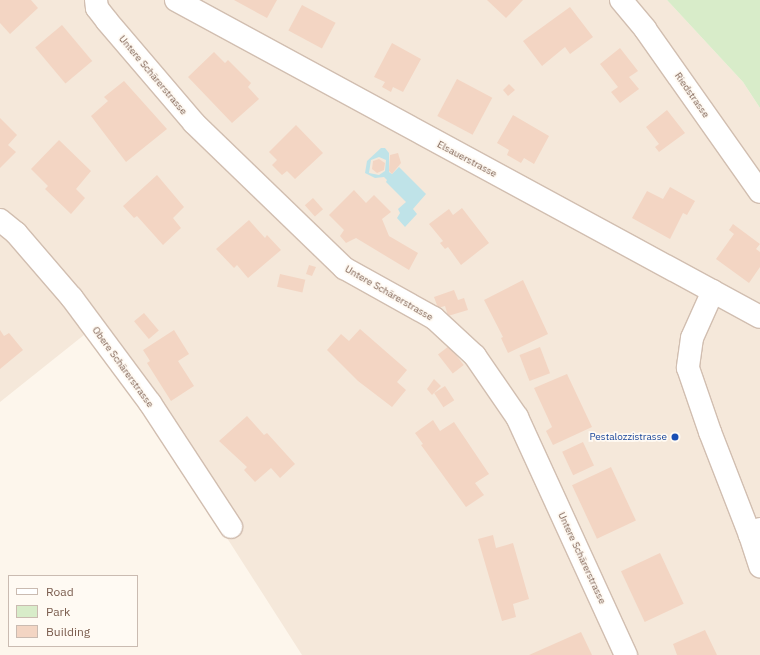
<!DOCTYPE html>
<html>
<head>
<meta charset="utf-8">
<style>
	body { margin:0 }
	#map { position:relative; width:760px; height:655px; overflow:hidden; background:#fdf6ec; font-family:"IBM Plex Sans",sans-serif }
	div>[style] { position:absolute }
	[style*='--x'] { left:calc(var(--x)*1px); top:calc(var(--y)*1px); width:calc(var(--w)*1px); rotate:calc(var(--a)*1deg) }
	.residential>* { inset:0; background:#f5e8da }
	.green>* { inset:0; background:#d8ecc9 }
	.water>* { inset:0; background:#bfe3e8 }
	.building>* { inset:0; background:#f3d5c3; transform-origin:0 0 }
	.roads { filter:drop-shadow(1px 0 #d1beb0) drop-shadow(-1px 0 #d1beb0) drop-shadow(0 1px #d1beb0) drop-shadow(0 -1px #d1beb0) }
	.minor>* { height:22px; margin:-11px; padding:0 11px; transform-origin:11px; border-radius:11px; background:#fff }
	.secondary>* { height:22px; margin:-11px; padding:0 11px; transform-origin:11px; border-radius:11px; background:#fff }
	.dots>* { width:11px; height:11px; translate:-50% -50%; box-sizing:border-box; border:2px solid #fffaf3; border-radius:50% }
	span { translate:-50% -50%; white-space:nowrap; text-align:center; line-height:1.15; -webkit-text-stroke:3.5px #fffaf3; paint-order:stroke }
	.street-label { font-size:10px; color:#7a5c4d }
	.transit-label { font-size:10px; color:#164399 }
	.right { translate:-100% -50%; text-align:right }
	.legend { position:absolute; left:8px; top:575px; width:130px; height:72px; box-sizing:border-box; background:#fffaf3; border:1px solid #cabbb1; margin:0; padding:5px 7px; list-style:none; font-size:12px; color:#7a5c4d }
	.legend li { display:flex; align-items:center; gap:8px; height:20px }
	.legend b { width:20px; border:1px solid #cabbb1 }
</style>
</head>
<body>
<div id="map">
	<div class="residential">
		<div style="clip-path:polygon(0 0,667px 0,743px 82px,760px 108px,760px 655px,302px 655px,120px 371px,89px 331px,0 402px)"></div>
	</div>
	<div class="green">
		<div style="clip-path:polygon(667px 0,760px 0,760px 108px,743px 82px)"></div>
	</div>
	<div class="water">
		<div style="clip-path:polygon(evenodd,381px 148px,385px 148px,389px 153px,389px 172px,392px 174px,399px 167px,426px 194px,413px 209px,417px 214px,405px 227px,397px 218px,400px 213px,398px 209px,406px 202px,386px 182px,387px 180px,384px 177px,375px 178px,365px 173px,367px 161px,381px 148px,379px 157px,386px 160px,385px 171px,379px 175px,369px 173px,371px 160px,379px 157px)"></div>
	</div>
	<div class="building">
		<div style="clip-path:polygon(0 0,31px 0,38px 8px,10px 34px,0 23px)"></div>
		<div style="clip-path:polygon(234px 0,277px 0,267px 18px)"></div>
		<div style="clip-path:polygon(487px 0,523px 0,506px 18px)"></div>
		<div style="left:302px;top:5px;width:38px;height:29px;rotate:28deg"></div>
		<div style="clip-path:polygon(570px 7px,593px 37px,570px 54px,565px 47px,542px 66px,523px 41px)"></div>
		<div style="left:62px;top:25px;width:47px;height:35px;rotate:50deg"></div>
		<div style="clip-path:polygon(392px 43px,421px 59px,403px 92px,393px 87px,391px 92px,382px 87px,385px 82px,374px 77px)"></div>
		<div style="clip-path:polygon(620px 48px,638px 71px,629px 77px,639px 89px,620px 103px,611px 92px,618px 87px,600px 64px)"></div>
		<div style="clip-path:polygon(214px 52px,225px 63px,228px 60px,251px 83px,248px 87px,259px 99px,232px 123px,188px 77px)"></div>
		<div style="left:457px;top:79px;width:40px;height:42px;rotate:28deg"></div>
		<div style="clip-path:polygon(124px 81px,167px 129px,126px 162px,91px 116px,108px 101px,104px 97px)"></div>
		<div style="clip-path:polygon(509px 84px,515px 90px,508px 96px,503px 90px)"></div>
		<div style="clip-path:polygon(667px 110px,685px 133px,659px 152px,655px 147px,659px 144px,646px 127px)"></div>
		<div style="clip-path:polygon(513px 115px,549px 136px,534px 164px,524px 158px,521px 163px,507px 155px,509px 150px,497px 143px)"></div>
		<div style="clip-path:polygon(0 118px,17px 135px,8px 145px,16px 152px,0 168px)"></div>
		<div style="clip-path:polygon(296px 125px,323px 153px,295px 179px,287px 171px,282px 175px,272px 165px,277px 160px,269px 152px)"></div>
		<div style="clip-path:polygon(59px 140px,91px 171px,76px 189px,85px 198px,71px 214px,45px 189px,48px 186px,31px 169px)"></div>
		<div style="clip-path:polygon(398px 153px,401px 163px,392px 174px,389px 171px,390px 155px)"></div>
		<div style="clip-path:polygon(379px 159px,385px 163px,384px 170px,377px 173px,372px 169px,373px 161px)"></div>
		<div style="clip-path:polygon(157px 175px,184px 207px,173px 218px,181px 228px,163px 245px,137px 216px,134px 218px,123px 206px)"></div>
		<div style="clip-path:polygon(670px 187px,695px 201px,687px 215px,683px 213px,670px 239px,632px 218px,647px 191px,663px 199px)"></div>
		<div style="clip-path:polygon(354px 190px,366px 203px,374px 195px,391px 212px,382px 219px,389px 236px,418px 253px,409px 270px,356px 238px,346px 243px,340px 236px,344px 230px,329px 215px)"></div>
		<div style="left:313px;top:198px;width:15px;height:11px;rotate:48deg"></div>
		<div style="clip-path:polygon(462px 208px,489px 243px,461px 265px,448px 247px,445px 249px,440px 243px,443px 241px,429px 224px,449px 209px,453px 215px)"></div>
		<div style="clip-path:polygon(249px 220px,265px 238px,267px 235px,281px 250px,248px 278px,237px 265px,234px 268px,216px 249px)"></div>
		<div style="clip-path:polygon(733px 224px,760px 244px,756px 249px,760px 252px,760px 267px,749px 283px,716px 259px,734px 234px,729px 230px)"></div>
		<div style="clip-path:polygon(309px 265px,316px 267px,312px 276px,306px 274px)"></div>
		<div style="left:280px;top:274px;width:26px;height:13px;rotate:13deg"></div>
		<div style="clip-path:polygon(523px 280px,548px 334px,508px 353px,501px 338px,503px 337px,484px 300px)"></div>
		<div style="clip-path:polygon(454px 290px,458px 300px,464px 298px,468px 310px,448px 316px,445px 306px,438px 308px,434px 297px)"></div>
		<div style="left:144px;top:313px;width:23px;height:13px;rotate:50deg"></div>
		<div style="clip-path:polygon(360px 329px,407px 370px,397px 382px,406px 390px,392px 407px,358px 381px,327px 350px,341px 334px,349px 341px)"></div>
		<div style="clip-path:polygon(0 330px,4px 336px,9px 333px,23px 350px,0 369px)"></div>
		<div style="clip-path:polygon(174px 330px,189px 354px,178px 361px,194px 386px,171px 401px,147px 363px,150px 361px,143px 350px)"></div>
		<div style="left:449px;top:346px;width:24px;height:14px;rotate:52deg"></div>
		<div style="left:540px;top:347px;width:28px;height:22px;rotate:69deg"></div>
		<div style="clip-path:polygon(567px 374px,592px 427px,553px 445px,546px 431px,552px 427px,534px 388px)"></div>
		<div style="clip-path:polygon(434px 379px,441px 386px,432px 395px,427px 389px)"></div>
		<div style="left:445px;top:386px;width:17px;height:13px;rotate:57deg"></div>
		<div style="clip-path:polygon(247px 416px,264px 435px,267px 433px,295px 464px,280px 478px,271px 468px,255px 482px,244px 470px,247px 467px,219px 441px)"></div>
		<div style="clip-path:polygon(433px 420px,440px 431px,454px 422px,489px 474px,475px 483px,484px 495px,466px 507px,421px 445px,423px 444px,415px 433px)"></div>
		<div style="left:583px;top:442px;width:26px;height:23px;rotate:65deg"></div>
		<div style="left:611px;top:467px;width:59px;height:43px;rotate:65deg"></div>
		<div style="clip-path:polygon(493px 535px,496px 548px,513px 543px,529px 599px,513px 604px,516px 617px,502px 621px,478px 539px)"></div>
		<div style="left:660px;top:553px;width:56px;height:43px;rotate:65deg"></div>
		<div style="clip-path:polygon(705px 630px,717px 655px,677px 655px,673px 644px)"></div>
		<div style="clip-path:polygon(581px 632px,592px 655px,529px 655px)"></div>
	</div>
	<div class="roads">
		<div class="minor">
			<div style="--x:96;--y:0;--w:8;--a:83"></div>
			<div style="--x:97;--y:8;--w:16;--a:52"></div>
			<div style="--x:107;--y:21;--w:134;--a:49.5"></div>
			<div style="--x:194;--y:123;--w:209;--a:44"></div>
			<div style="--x:344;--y:268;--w:103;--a:29.1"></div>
			<div style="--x:434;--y:318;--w:56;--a:42.8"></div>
			<div style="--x:475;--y:356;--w:74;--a:55.5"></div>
			<div style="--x:517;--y:417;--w:262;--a:65.4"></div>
			<div style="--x:176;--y:0;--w:664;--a:28.49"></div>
			<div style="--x:621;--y:0;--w:38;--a:50"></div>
			<div style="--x:645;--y:29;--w:199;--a:54.8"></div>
			<div style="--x:0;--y:220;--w:21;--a:39"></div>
			<div style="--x:16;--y:233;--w:86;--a:49.3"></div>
			<div style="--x:72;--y:298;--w:131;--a:53.4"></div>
			<div style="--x:150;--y:403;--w:148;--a:56.8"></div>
			<div style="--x:713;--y:291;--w:51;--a:114.1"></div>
			<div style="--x:692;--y:338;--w:30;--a:98"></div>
			<div style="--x:688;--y:368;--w:68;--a:71"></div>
			<div style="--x:710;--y:432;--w:110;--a:68.8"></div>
		</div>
		<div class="secondary">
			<div style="--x:760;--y:529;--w:12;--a:149"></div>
			<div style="--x:750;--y:535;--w:33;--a:72"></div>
		</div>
	</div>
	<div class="dots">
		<div style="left:675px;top:437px;background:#1a4fb4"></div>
	</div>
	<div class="street-label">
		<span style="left:153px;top:75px;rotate:50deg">Untere Schärerstrasse</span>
		<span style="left:692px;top:95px;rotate:55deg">Riedstrasse</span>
		<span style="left:467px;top:159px;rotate:28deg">Elsauerstrasse</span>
		<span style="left:389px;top:293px;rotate:30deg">Untere Schärerstrasse</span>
		<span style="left:123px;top:367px;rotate:54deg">Obere Schärerstrasse</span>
		<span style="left:582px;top:558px;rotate:65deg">Untere Schärerstrasse</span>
	</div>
	<div class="transit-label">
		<span class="right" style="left:667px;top:437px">Pestalozzistrasse</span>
	</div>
	<ul class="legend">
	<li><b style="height:5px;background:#fff"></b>Road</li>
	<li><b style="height:11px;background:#d8ecc9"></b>Park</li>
	<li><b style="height:11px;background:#f3d5c3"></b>Building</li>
	</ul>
</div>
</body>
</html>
